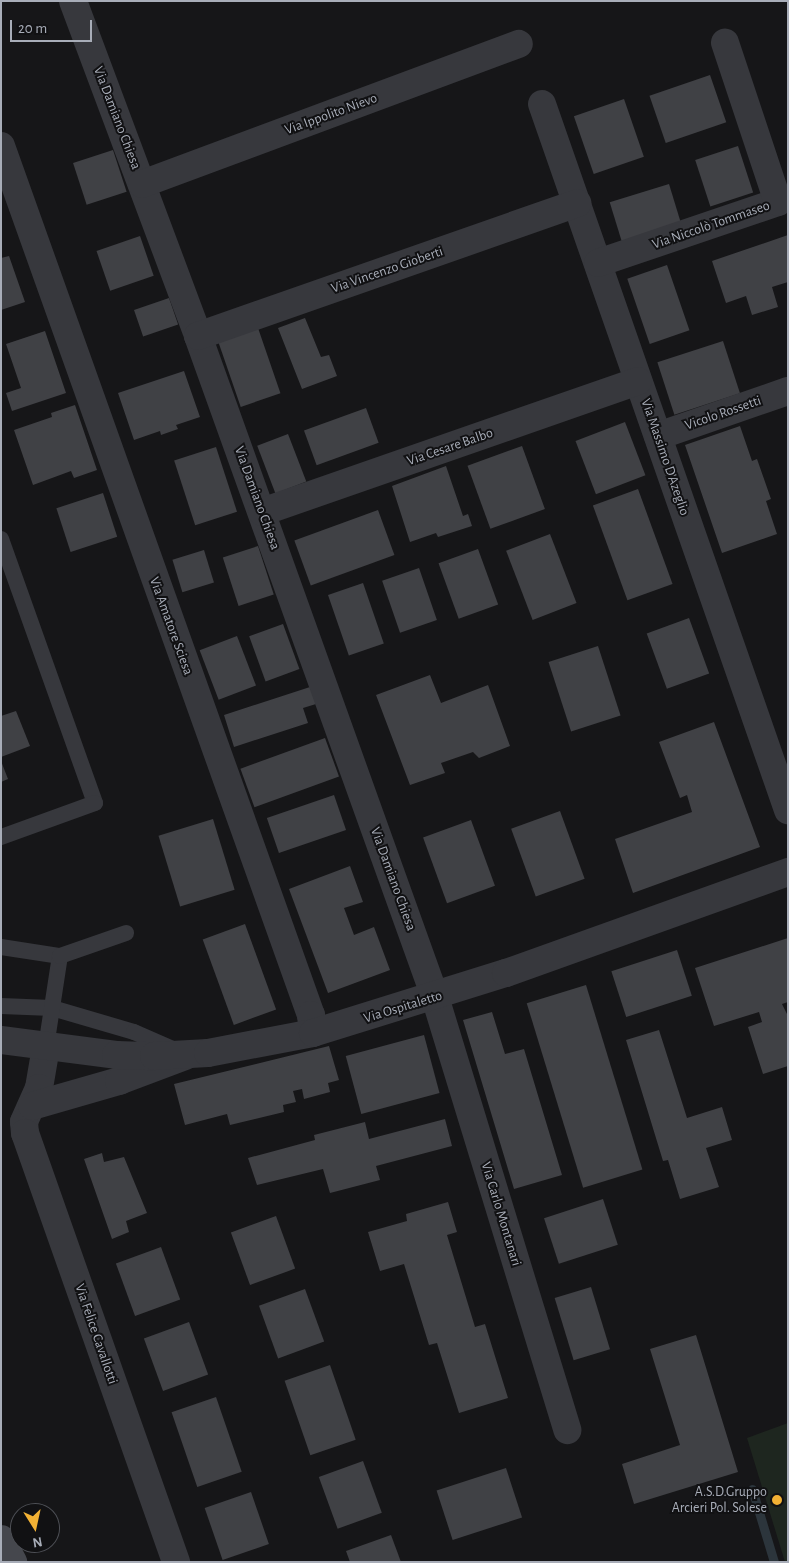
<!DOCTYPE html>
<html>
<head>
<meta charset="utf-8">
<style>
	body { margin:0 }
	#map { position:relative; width:789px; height:1563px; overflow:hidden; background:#161618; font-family:"Alegreya Sans",sans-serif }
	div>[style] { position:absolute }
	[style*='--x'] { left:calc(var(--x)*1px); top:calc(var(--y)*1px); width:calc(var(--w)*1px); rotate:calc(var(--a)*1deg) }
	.green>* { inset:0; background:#1e261f }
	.stream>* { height:9px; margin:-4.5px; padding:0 4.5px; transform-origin:4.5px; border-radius:4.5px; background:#2c353c }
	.building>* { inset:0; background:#404145; transform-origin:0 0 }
	.service>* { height:16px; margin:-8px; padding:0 8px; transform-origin:8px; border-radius:8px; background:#37383d }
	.minor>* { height:28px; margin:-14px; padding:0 14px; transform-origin:14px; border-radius:14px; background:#37383d }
	.tertiary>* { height:28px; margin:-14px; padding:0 14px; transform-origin:14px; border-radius:14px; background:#37383d }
	.secondary>* { height:28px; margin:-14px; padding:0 14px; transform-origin:14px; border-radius:14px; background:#45474d }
	.dots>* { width:14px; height:14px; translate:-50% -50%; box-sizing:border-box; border:2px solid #111113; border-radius:50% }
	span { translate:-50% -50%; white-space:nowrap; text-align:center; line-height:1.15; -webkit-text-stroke:4px #111113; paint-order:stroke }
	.street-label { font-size:14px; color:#a8adb8 }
	.poi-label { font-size:14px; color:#a8adb8 }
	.right { translate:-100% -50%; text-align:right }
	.frame { position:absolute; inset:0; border:2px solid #a8adb8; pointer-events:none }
	.north { position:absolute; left:10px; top:1503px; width:50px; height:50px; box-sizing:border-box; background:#111113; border:1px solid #4d4f55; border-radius:50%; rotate:170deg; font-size:14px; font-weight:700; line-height:20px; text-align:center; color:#a8adb8 }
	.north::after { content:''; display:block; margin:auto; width:18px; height:22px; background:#f2b134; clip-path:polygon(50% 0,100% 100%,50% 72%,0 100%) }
	.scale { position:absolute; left:10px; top:20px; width:82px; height:22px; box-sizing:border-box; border:2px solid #a8adb8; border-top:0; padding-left:6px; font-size:15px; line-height:18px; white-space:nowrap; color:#a8adb8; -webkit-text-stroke:4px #111113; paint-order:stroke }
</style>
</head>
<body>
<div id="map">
	<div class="green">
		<div style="clip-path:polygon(788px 1423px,788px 1562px,785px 1562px,747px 1438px)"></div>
	</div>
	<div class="stream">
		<div style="--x:752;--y:1489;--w:76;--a:73.2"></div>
	</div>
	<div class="building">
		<div style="left:710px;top:75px;width:50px;height:64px;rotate:71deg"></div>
		<div style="left:624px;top:99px;width:61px;height:53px;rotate:71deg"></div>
		<div style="left:738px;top:146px;width:49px;height:45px;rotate:72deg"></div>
		<div style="left:113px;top:150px;width:44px;height:42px;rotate:72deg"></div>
		<div style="left:669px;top:184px;width:41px;height:62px;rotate:73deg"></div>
		<div style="clip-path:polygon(788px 235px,788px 282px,772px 287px,778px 307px,752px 315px,746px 296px,726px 303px,712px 261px)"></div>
		<div style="left:140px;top:236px;width:42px;height:46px;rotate:71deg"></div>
		<div style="clip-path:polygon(9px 256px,25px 302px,1px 310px,1px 258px)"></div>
		<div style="left:667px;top:265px;width:69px;height:42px;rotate:71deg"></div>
		<div style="left:169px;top:298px;width:28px;height:37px;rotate:71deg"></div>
		<div style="clip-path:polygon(305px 318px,321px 357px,329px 355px,337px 376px,302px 389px,278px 328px)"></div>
		<div style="left:258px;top:328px;width:69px;height:42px;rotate:71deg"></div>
		<div style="clip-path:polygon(45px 331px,66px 393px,12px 411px,6px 393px,21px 388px,6px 344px)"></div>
		<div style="left:723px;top:341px;width:55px;height:69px;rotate:72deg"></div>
		<div style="clip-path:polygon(184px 371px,200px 417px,176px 425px,178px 429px,161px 435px,160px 431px,134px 440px,118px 393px)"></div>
		<div style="clip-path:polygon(75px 405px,97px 470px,74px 478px,71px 471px,33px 485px,14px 430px,52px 417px,51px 413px)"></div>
		<div style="left:366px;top:408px;width:37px;height:66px;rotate:70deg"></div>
		<div style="left:625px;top:422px;width:57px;height:53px;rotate:69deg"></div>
		<div style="clip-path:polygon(740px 426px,752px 461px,757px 459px,771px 499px,766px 501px,777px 534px,722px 553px,685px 445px)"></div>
		<div style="left:288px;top:434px;width:51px;height:33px;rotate:69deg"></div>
		<div style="left:522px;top:446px;width:67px;height:58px;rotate:70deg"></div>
		<div style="left:216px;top:447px;width:68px;height:44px;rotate:72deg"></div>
		<div style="clip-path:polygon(446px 466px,463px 516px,468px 514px,472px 526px,438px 537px,436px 533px,410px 542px,392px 486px)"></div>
		<div style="left:638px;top:489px;width:101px;height:48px;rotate:70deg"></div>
		<div style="left:103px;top:493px;width:46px;height:49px;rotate:72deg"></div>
		<div style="left:378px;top:510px;width:48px;height:89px;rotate:70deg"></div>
		<div style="left:550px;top:534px;width:74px;height:47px;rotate:69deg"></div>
		<div style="left:258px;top:546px;width:51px;height:37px;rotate:72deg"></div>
		<div style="left:478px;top:549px;width:59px;height:42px;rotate:70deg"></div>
		<div style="left:204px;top:550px;width:34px;height:33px;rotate:73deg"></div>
		<div style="left:419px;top:568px;width:55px;height:39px;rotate:71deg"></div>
		<div style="left:363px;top:583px;width:64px;height:37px;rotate:71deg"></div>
		<div style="left:689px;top:618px;width:59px;height:45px;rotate:70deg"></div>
		<div style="left:283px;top:624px;width:48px;height:36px;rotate:70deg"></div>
		<div style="left:237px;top:636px;width:53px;height:40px;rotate:69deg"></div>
		<div style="left:598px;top:646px;width:73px;height:52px;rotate:72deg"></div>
		<div style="clip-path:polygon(430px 675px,441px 703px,488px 685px,510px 746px,479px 758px,473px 752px,441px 763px,445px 773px,410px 785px,376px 695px)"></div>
		<div style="clip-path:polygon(310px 687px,316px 704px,303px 708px,308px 723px,234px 747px,224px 715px)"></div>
		<div style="clip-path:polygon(16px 711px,30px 746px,1px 757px,1px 716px)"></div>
		<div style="clip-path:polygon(714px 722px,760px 847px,633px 893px,615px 839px,692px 812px,687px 795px,680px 798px,659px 742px)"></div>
		<div style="left:325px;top:738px;width:41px;height:90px;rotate:70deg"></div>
		<div style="clip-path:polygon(1px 761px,8px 779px,1px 782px)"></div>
		<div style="left:334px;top:795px;width:37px;height:71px;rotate:71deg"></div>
		<div style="left:560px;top:811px;width:72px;height:52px;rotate:70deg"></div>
		<div style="left:213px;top:819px;width:74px;height:57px;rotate:73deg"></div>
		<div style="left:471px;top:820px;width:70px;height:51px;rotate:70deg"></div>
		<div style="clip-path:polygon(350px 866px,363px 902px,344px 908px,354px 935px,374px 927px,390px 970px,328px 993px,289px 889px)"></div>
		<div style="left:245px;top:924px;width:91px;height:45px;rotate:70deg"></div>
		<div style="clip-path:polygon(788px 938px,788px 1002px,782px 1004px,788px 1016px,788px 1066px,763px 1074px,748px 1027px,762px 1022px,759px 1012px,714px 1026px,695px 968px)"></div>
		<div style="left:677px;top:950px;width:48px;height:69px;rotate:72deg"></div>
		<div style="left:586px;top:985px;width:193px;height:62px;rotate:73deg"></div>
		<div style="clip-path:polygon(492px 1012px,505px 1054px,524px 1049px,562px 1175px,514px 1189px,463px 1020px)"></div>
		<div style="clip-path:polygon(659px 1030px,687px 1118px,722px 1107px,732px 1140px,706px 1148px,719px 1187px,680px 1199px,668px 1160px,663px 1161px,626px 1040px)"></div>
		<div style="left:424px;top:1035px;width:60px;height:81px;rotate:75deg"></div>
		<div style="clip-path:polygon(329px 1046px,339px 1080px,328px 1083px,330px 1092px,304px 1099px,302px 1089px,293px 1091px,296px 1102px,283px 1105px,284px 1112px,230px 1125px,227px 1114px,185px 1125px,174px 1084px)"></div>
		<div style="clip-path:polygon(445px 1119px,452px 1146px,376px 1166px,380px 1180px,330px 1193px,323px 1169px,257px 1185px,248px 1158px,315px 1140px,314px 1135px,365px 1122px,369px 1139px)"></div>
		<div style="clip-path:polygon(102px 1153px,104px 1162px,124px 1157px,147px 1213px,126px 1221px,129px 1232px,112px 1239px,84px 1159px)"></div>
		<div style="left:603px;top:1199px;width:48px;height:62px;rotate:72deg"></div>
		<div style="clip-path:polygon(448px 1202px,457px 1232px,447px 1235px,475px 1327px,485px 1324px,508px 1398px,459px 1413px,437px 1343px,429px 1345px,404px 1264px,380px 1271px,368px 1232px,407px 1221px,406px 1214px)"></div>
		<div style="left:276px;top:1216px;width:56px;height:48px;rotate:70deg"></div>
		<div style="left:161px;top:1247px;width:56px;height:48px;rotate:70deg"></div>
		<div style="left:591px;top:1287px;width:65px;height:38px;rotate:73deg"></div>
		<div style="left:305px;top:1289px;width:56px;height:49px;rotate:70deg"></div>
		<div style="left:189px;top:1322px;width:56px;height:48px;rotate:70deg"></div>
		<div style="clip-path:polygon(696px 1335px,738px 1472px,634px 1504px,622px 1464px,680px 1445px,650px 1349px)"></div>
		<div style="left:330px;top:1365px;width:79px;height:48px;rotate:71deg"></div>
		<div style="left:216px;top:1397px;width:79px;height:47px;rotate:71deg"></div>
		<div style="left:363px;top:1461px;width:55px;height:47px;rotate:70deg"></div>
		<div style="left:506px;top:1468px;width:52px;height:73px;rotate:72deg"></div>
		<div style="left:251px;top:1492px;width:55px;height:49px;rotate:71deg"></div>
		<div style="clip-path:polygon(391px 1535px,401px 1562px,350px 1562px,346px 1551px)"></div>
	</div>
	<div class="service">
		<div style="--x:1;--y:539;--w:280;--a:70.4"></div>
		<div style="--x:95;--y:803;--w:100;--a:160.1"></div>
		<div style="--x:1;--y:947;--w:60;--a:8.7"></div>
		<div style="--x:1;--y:1006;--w:51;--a:2.2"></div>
		<div style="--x:52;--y:1008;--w:85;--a:16.3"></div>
		<div style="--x:134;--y:1032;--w:45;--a:23.7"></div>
		<div style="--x:46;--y:1047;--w:92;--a:-81.3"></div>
		<div style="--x:60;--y:956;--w:70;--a:-19.2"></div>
	</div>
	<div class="minor">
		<div style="--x:73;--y:1;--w:358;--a:69.5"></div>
		<div style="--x:198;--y:336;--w:702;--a:70.27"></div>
		<div style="--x:435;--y:997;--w:453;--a:73"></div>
		<div style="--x:542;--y:104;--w:748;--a:70.79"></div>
		<div style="--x:1;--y:146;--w:923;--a:70.37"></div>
		<div style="--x:311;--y:1015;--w:18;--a:84"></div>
		<div style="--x:142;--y:184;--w:402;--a:-20.4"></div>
		<div style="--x:598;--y:263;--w:190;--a:-18.7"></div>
		<div style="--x:778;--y:202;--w:168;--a:-108.4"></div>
		<div style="--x:198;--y:336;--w:402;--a:-19.3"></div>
		<div style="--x:658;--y:436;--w:138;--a:-19.1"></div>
		<div style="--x:262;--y:512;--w:398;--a:-19.2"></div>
		<div style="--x:46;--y:1047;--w:42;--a:99.7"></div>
		<div style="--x:39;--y:1088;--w:37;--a:114"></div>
		<div style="--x:24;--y:1122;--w:11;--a:85"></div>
		<div style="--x:25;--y:1133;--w:455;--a:70.6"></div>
		<div style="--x:32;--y:1106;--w:91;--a:-16"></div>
		<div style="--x:119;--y:1081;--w:71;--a:-20.7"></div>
	</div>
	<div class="tertiary">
		<div style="--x:1;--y:1040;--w:116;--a:7.4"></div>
		<div style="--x:116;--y:1055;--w:38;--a:2"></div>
		<div style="--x:154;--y:1056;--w:54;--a:-3.2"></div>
		<div style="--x:208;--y:1053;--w:107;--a:-10.8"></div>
		<div style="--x:313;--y:1033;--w:202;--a:-17.3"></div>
		<div style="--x:506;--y:973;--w:300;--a:-19.7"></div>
	</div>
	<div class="secondary">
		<div style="--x:1;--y:1539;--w:26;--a:62"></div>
	</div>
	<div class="dots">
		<div style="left:777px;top:1500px;background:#f2b134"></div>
	</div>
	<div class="street-label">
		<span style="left:331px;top:114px;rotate:-20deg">Via Ippolito Nievo</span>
		<span style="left:117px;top:118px;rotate:69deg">Via Damiano Chiesa</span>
		<span style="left:711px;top:225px;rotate:-19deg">Via Niccolò Tommaseo</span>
		<span style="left:387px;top:270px;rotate:-19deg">Via Vincenzo Gioberti</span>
		<span style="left:723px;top:413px;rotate:-19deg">Vicolo Rossetti</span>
		<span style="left:450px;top:447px;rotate:-19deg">Via Cesare Balbo</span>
		<span style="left:665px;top:457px;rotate:71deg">Via Massimo D'Azeglio</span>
		<span style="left:257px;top:498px;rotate:70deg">Via Damiano Chiesa</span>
		<span style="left:171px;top:626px;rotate:70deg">Via Amatore Sciesa</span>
		<span style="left:393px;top:879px;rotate:70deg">Via Damiano Chiesa</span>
		<span style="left:403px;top:1007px;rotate:-17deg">Via Ospitaletto</span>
		<span style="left:501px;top:1214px;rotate:73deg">Via Carlo Montanari</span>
		<span style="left:96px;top:1334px;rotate:71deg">Via Felice Cavallotti</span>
	</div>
	<div class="poi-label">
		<span class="right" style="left:767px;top:1500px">A.S.D.Gruppo<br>Arcieri Pol. Solese</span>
	</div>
	<div class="frame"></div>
	<div class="north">N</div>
	<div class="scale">20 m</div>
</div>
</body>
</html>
